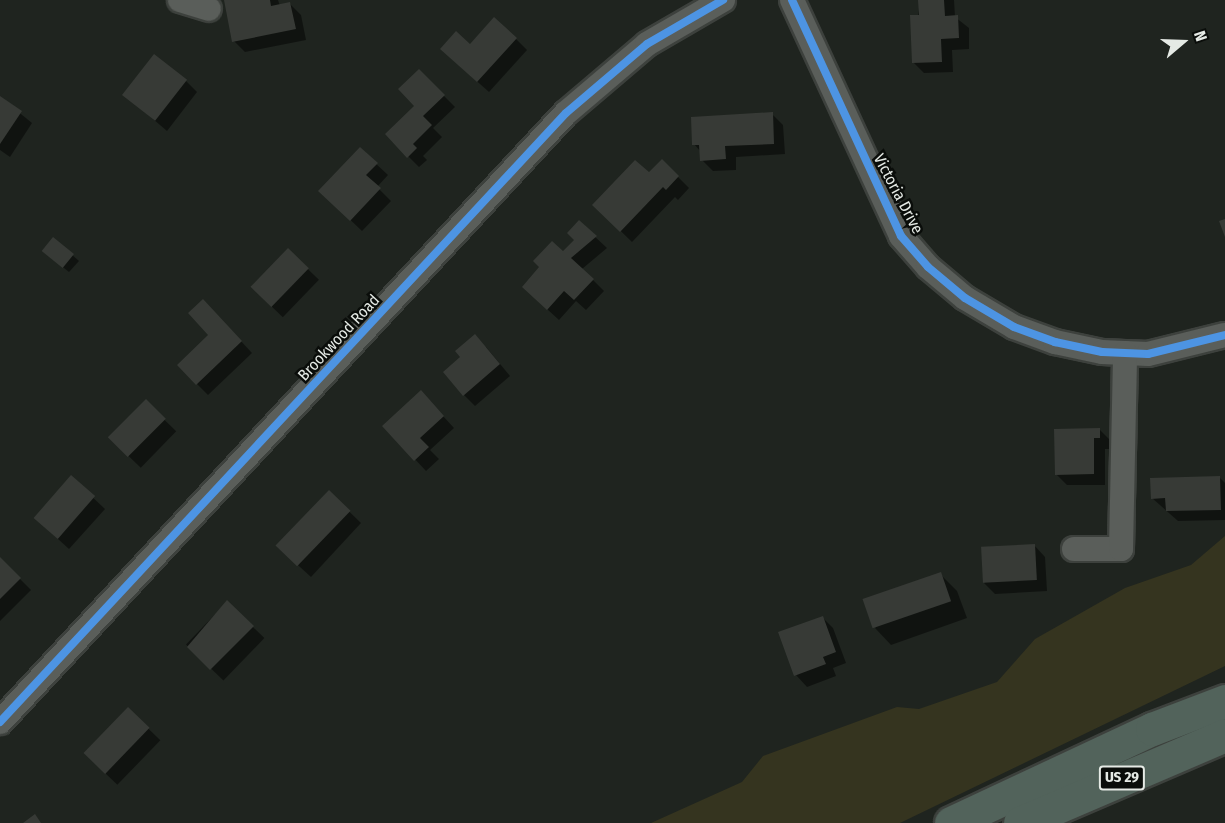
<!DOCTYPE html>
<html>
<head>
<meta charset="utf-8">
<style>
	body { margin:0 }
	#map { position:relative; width:1225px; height:823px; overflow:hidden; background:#1f241f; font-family:"Fira Sans Condensed",sans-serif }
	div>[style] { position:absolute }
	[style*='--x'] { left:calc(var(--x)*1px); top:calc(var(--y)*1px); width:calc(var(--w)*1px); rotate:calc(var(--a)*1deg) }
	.green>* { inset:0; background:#35341f }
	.shadow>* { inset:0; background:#0007; transform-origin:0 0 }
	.building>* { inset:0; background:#373a36; transform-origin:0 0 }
	.roads { filter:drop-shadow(2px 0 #3d413d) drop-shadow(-2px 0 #3d413d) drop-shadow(0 2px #3d413d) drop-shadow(0 -2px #3d413d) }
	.minor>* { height:24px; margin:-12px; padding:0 12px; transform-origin:12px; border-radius:12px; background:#5a5e5a }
	.highway>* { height:33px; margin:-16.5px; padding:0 16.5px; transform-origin:16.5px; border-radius:16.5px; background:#52635b }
	.cycleway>* { height:8px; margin:-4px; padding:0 4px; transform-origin:4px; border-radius:4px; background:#4d94e3 }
	span { translate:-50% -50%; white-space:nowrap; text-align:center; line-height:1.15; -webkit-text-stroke:5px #0a0d0a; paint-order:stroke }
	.shield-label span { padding:2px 4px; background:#0a0d0a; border:2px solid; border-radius:4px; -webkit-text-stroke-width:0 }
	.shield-label { font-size:15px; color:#e5eae5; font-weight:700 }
	.street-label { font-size:16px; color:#e5eae5 }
	.north { position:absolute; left:1153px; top:12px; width:60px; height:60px; -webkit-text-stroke:4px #0a0d0a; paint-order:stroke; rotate:71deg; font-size:16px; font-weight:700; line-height:24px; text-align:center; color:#e5eae5 }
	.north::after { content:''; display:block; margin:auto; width:21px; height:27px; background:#e5eae5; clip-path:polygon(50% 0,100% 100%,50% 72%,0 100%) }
</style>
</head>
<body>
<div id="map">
	<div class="green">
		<div style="clip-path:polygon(1225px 536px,1225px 666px,900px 823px,651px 823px,742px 782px,763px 756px,897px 707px,919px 709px,997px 682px,1035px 639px,1125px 588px,1191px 565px)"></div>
	</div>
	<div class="shadow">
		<div style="clip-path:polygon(225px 0,278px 0,280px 6px,290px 4px,301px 15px,306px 40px,245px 52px,234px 41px)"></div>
		<div style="clip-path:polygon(920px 0,954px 0,955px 17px,969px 28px,969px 49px,952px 50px,953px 72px,924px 73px,913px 62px)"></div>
		<div style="clip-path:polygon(516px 39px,527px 50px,489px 92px,453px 60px,470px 46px)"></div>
		<div style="clip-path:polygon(419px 71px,455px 107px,433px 128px,442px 137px,423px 156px,427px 160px,419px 167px,408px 156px)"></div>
		<div style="clip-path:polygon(186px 81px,197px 92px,167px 131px,125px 95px)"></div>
		<div style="clip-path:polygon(0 97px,32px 123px,10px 157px,0 150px)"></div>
		<div style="clip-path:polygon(772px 114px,783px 125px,785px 154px,736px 157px,736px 170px,713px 171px,702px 160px,701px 152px,694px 144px)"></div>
		<div style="clip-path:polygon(360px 149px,388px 175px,377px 187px,391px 201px,362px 231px,320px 191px)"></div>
		<div style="clip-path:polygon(662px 161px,689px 188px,678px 200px,675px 197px,632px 242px,594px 205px,649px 174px)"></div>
		<div style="clip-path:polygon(579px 222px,607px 248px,582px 269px,604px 291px,586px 310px,576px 301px,559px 320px,535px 298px,575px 240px)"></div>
		<div style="clip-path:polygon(54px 239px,79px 261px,69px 272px,49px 256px)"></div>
		<div style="left:288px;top:250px;width:43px;height:52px;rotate:44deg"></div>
		<div style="clip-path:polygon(214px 312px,252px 353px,208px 395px,197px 384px)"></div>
		<div style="clip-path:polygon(486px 347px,510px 376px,475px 406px,464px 395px)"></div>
		<div style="left:146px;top:402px;width:42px;height:51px;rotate:44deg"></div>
		<div style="clip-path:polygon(432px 404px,454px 428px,430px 450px,439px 459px,426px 471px,384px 426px)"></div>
		<div style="clip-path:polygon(1100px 430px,1111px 441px,1111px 449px,1105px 449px,1105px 485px,1067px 485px,1056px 474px)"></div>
		<div style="clip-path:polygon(71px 477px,105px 509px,69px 549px,46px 528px)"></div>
		<div style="clip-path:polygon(1219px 477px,1225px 483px,1225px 520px,1178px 521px,1152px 498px)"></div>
		<div style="clip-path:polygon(329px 492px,361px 523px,311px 577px,289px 557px)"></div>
		<div style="clip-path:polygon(1034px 545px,1045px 557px,1047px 591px,995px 594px,984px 583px)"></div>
		<div style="clip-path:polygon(0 559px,31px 590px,0 621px)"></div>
		<div style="clip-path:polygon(940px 574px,957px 591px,967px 618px,891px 645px,875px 628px)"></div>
		<div style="left:227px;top:602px;width:52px;height:59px;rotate:44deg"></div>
		<div style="clip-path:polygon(822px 617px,833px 628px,846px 663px,833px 668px,836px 676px,807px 687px,796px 675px,780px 633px)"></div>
		<div style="left:128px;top:709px;width:45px;height:62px;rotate:44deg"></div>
	</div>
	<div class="building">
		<div style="clip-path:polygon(224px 0,270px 0,271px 6px,290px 2px,296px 29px,232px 42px)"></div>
		<div style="clip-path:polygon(918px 0,944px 0,945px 16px,958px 15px,959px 38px,941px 39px,942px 62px,912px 63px,910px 15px,919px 15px)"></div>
		<div style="clip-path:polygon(494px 17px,517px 38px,477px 82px,440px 49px,456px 31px,470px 44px)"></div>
		<div style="left:154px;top:54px;width:42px;height:52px;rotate:38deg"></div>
		<div style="clip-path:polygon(419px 69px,445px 95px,423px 116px,432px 125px,413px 144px,417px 148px,407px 158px,385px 134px,414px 106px,398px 89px)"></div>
		<div style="clip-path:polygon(0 96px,22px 111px,0 144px)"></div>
		<div style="clip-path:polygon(773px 112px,774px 144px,725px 146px,726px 159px,700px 161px,699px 145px,692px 145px,691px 117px)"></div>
		<div style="clip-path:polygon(360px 147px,378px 163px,366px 175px,381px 188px,350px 221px,318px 191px)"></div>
		<div style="clip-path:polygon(662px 159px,679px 176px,666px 190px,663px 187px,620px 232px,592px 205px,635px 160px,649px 172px)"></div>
		<div style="clip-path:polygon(1225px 219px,1225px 237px,1219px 221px)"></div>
		<div style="clip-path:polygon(579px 220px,597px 236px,571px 258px,594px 279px,574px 300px,564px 291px,547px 310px,522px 287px,539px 267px,533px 261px,552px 241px,563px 251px,574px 240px,567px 233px)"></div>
		<div style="left:53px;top:237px;width:27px;height:18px;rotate:39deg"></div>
		<div style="left:288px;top:248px;width:29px;height:54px;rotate:44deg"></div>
		<div style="clip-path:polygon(203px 299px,242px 341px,196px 385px,177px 365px,208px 335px,188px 313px)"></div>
		<div style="clip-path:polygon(475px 334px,500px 364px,463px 396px,443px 372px,460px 357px,455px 351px)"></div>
		<div style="clip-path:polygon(421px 390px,444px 416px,420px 438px,429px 447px,414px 461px,382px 426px)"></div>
		<div style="left:146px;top:399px;width:28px;height:54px;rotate:45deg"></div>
		<div style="clip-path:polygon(1100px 428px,1100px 438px,1094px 438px,1094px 474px,1055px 475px,1054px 429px)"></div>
		<div style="left:71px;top:475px;width:32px;height:57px;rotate:41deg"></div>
		<div style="clip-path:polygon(1220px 476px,1221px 510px,1166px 511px,1165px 498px,1151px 499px,1150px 478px)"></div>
		<div style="left:329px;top:490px;width:30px;height:77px;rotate:44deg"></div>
		<div style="left:1035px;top:544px;width:36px;height:54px;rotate:87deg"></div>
		<div style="clip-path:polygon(0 557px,21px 578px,0 599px)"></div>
		<div style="left:941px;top:572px;width:31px;height:83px;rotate:71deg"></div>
		<div style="clip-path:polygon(227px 600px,254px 626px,210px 670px,187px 647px)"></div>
		<div style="clip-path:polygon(823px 616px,836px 652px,823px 657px,826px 664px,794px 676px,778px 632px)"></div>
		<div style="left:128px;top:707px;width:30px;height:64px;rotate:44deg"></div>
		<div style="clip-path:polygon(35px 814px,41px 823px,23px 823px)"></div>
	</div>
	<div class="roads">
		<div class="minor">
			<div style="--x:180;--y:0;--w:30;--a:17"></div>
			<div style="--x:792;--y:0;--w:260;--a:65.2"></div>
			<div style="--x:901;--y:236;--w:41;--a:48.9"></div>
			<div style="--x:928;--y:267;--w:48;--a:40"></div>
			<div style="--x:965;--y:298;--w:57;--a:30.6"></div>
			<div style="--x:1014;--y:327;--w:44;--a:20.1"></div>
			<div style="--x:1055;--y:342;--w:48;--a:12"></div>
			<div style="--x:1102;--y:352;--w:46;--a:2.5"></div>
			<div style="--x:1148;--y:354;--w:79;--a:-13.9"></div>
			<div style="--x:1074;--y:549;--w:47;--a:0"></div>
			<div style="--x:1121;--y:549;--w:196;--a:-88.8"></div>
			<div style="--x:0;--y:722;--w:831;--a:-47.1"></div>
			<div style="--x:566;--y:113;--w:106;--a:-40.4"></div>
			<div style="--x:647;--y:44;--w:88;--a:-30.1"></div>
		</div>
		<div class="highway">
			<div style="--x:951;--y:823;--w:222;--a:-25.1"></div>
			<div style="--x:1152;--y:729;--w:78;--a:-21"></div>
			<div style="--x:1020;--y:823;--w:223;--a:-23.2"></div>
		</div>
	</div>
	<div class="cycleway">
		<div style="--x:792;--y:0;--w:260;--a:65.2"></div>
		<div style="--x:901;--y:236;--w:41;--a:48.9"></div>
		<div style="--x:928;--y:267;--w:48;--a:40"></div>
		<div style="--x:965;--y:298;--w:57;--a:30.6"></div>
		<div style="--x:1014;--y:327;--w:44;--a:20.1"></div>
		<div style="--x:1055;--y:342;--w:48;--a:12"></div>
		<div style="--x:1102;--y:352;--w:46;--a:2.5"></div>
		<div style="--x:1148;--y:354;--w:79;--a:-13.9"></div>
		<div style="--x:0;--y:722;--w:831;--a:-47.1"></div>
		<div style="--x:566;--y:113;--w:106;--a:-40.4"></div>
		<div style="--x:647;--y:44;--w:88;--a:-30.1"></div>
	</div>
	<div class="shield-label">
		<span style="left:1122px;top:778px">US 29</span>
	</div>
	<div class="street-label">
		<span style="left:898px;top:194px;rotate:62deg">Victoria Drive</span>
		<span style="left:339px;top:338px;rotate:-47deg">Brookwood Road</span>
	</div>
	<div class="north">N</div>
</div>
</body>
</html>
